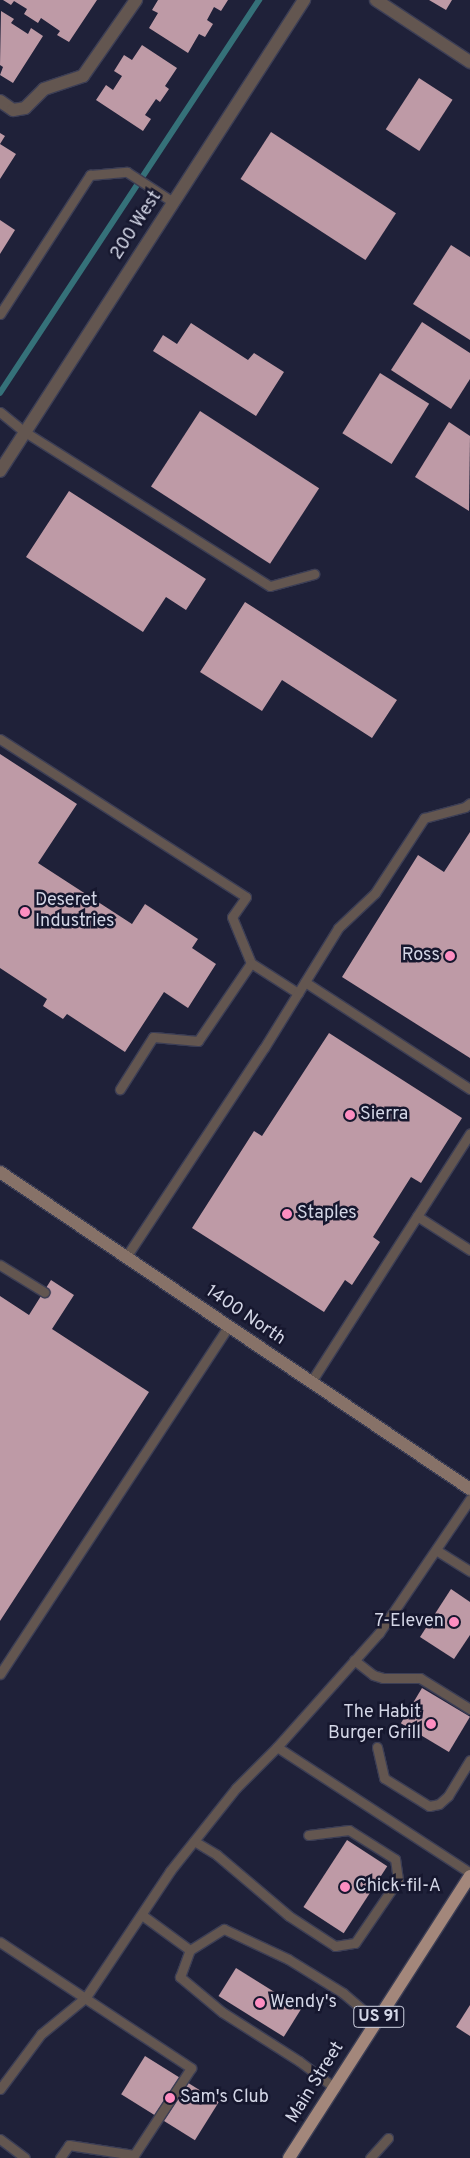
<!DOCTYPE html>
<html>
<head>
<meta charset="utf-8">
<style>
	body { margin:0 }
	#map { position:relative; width:470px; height:2158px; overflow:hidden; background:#1f2139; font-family:Overpass,sans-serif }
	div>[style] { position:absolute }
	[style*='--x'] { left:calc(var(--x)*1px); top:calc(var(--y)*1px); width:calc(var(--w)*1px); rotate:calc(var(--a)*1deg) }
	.stream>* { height:5.5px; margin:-2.75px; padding:0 2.75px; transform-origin:2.75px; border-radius:2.75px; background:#357179 }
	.building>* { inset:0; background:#be9aa6; transform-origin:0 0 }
	.roads { filter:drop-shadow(1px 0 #3c3e55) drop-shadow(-1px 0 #3c3e55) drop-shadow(0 1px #3c3e55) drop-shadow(0 -1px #3c3e55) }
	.lane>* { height:9px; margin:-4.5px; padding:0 4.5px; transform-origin:4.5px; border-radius:4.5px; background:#635650 }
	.street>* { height:12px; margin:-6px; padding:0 6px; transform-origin:6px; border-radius:6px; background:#635650 }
	.secondary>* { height:12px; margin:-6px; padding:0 6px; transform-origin:6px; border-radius:6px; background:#877268 }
	.primary>* { height:12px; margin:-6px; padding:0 6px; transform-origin:6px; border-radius:6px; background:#a3877b }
	.dots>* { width:14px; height:14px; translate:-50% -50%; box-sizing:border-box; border:2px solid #16172e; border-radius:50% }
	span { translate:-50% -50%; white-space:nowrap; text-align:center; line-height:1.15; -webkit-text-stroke:5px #16172e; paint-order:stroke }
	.shield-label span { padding:1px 4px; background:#16172e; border:1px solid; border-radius:4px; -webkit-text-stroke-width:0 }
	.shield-label { font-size:16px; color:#d3d6e6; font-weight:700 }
	.street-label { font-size:18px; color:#d3d6e6 }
	.poi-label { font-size:18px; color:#d3d6e6 }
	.left { translate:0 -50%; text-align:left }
	.right { translate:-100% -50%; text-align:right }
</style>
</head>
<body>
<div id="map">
	<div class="stream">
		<div style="--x:0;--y:393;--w:471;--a:-56.6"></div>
	</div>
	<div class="building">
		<div style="clip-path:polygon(3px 0,97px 0,69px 42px,57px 35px,60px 31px,41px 18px,38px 23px,24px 14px,27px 9px,14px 1px,11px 5px)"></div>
		<div style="clip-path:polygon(158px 0,228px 0,221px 11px,214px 7px,207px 20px,213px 24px,205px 37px,199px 34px,188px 53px,149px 28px,158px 13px,152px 10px)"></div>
		<div style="clip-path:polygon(429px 0,452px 0,446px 10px)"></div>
		<div style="clip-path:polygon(1px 11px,14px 19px,11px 23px,28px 34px,31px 28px,43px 36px,13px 83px,0 75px,3px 67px,0 65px)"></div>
		<div style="clip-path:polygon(142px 45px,177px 68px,165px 86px,169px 89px,160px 102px,156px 99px,145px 115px,151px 119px,143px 131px,96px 100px,106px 85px,113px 90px,122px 76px,114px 71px,124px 55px,132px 60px)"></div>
		<div style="left:419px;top:78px;width:40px;height:61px;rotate:33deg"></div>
		<div style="left:271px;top:132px;width:149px;height:56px;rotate:33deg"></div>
		<div style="clip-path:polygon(0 133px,5px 136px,0 144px,16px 154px,0 179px)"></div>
		<div style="clip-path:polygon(0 220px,15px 230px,0 254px)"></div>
		<div style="clip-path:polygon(451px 245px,470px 257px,470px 340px,413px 304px)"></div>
		<div style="clip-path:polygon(422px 322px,470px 353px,470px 379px,451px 409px,391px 370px)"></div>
		<div style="clip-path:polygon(191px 323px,248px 360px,254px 353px,284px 372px,256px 416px,153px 351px,163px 335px,177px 344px)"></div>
		<div style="left:380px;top:373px;width:58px;height:71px;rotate:32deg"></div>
		<div style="left:200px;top:411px;width:142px;height:90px;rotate:33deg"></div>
		<div style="clip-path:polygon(449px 422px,470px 436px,469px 511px,415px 477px)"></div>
		<div style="clip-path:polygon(69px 491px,206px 579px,186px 610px,166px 597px,143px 632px,26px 557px)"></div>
		<div style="clip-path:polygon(245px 602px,397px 700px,372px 738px,282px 680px,262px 711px,200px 672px)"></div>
		<div style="clip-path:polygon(0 754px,77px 804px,38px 863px,132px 924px,145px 904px,198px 939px,192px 948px,216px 964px,188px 1008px,164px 992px,125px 1052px,67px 1014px,63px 1019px,43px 1006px,47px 999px,0 968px)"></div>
		<div style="clip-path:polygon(470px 832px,470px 1058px,342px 977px,418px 855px,444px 872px)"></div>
		<div style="clip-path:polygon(329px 1033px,462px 1118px,421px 1183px,411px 1177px,373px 1237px,380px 1242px,352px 1285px,345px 1280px,324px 1312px,192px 1228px,254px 1131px,262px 1136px)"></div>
		<div style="clip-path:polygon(51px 1280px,74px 1295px,52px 1329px,149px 1392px,0 1621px,0 1296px,29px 1315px)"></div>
		<div style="clip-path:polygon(451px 1589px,470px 1602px,470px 1635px,454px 1659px,420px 1637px)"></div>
		<div style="left:422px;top:1688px;width:56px;height:41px;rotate:31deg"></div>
		<div style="left:347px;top:1840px;width:48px;height:80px;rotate:33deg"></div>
		<div style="left:236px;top:1968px;width:77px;height:33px;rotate:32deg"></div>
		<div style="clip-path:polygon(470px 2005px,470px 2036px,456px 2027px)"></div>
		<div style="left:145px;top:2056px;width:87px;height:45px;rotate:32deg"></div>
	</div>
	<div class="roads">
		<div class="lane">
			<div style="--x:0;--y:314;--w:166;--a:-57.1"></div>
			<div style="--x:90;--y:175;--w:37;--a:-5"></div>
			<div style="--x:127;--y:172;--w:55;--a:33.1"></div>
			<div style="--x:0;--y:412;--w:32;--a:39"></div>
			<div style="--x:25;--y:432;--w:289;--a:32.2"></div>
			<div style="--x:270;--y:586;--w:46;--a:-15.3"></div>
			<div style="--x:0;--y:739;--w:292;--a:32.7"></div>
			<div style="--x:246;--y:897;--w:24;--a:125"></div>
			<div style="--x:232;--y:917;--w:50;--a:67.6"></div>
			<div style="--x:251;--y:963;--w:94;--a:124.2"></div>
			<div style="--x:198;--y:1041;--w:45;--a:-174.9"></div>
			<div style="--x:153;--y:1037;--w:62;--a:122.4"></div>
			<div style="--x:251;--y:963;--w:56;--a:32.6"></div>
			<div style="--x:305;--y:982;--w:197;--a:33"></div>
			<div style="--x:417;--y:1216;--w:63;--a:32.7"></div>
			<div style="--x:126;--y:1257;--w:250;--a:-56.6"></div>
			<div style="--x:264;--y:1048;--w:141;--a:-58.3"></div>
			<div style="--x:338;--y:928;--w:51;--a:-43.4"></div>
			<div style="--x:375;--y:893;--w:90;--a:-56.8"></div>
			<div style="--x:424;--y:818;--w:42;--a:-15"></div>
			<div style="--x:465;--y:807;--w:6;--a:-39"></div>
			<div style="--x:0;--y:1265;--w:52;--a:31.5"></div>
			<div style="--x:311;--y:1382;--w:295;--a:-57.4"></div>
			<div style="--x:436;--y:1550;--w:40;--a:32"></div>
			<div style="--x:354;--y:1660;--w:24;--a:38"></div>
			<div style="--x:373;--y:1675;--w:10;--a:17"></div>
			<div style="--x:383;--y:1678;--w:37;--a:0"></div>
			<div style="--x:420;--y:1678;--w:59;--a:31.8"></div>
			<div style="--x:0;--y:1674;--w:417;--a:-56.7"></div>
			<div style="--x:277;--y:1747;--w:230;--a:33.1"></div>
			<div style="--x:377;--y:1747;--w:32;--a:77"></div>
			<div style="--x:384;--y:1778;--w:53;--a:31.9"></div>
			<div style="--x:429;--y:1806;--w:10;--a:-11"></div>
			<div style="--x:439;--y:1804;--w:12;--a:-42"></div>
			<div style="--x:448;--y:1796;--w:42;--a:-58.6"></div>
			<div style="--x:194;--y:1841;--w:27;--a:31"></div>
			<div style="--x:217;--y:1855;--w:94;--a:40.3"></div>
			<div style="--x:289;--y:1916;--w:55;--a:33.1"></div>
			<div style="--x:335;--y:1946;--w:20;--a:-9"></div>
			<div style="--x:355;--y:1943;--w:76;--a:-55.7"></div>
			<div style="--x:398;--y:1880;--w:21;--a:-98"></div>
			<div style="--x:395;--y:1859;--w:54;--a:-147.8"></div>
			<div style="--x:349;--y:1830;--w:41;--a:173"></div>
			<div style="--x:142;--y:1915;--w:59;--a:36.1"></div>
			<div style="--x:0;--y:1942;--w:229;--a:33.4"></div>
			<div style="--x:191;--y:2068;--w:104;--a:123.2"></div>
			<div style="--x:134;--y:2155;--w:66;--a:-171.3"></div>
			<div style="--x:69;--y:2145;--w:16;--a:125"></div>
			<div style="--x:335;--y:2088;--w:45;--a:-143.1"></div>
			<div style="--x:299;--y:2061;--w:91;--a:-147.5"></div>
			<div style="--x:222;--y:2012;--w:55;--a:-140.2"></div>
			<div style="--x:180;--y:1977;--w:29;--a:-70"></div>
			<div style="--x:190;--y:1950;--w:40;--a:-32"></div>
			<div style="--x:224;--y:1929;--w:71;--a:25.1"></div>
			<div style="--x:288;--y:1959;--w:65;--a:31.7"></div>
			<div style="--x:343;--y:1993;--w:43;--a:40.3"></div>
			<div style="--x:0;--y:2089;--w:69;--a:-53.3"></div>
			<div style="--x:41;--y:2034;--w:58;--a:-39.4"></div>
			<div style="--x:86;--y:1997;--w:151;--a:-56.3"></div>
			<div style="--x:170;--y:1871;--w:106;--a:-51.5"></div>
			<div style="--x:236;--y:1788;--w:58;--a:-45"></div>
			<div style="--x:277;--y:1747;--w:153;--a:-48.2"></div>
			<div style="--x:379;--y:1633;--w:162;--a:-55.8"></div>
			<div style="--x:0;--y:2139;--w:31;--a:37"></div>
			<div style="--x:370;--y:2158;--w:27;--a:-48"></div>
		</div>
		<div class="street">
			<div style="--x:376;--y:0;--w:113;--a:33.4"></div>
			<div style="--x:0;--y:101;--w:16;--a:35"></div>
			<div style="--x:13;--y:110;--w:12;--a:-9"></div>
			<div style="--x:25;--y:108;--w:27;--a:-45"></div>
			<div style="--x:44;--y:89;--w:41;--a:-18.4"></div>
			<div style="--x:83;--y:76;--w:93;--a:-55.1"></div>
			<div style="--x:0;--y:471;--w:561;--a:-57.16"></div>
		</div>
		<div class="secondary">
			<div style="--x:0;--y:1172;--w:567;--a:34"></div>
		</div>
		<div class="primary">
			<div style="--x:289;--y:2158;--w:335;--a:-57.3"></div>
		</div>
	</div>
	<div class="dots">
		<div style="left:25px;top:912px;background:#fd8ec1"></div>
		<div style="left:450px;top:956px;background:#fd8ec1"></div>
		<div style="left:350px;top:1115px;background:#fd8ec1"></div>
		<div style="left:287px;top:1214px;background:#fd8ec1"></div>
		<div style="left:454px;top:1622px;background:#fd8ec1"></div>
		<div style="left:431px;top:1724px;background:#fd8ec1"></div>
		<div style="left:345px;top:1887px;background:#fd8ec1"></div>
		<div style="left:260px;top:2003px;background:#fd8ec1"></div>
		<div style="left:170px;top:2098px;background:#fd8ec1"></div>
	</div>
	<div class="shield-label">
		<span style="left:379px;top:2017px">US 91</span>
	</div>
	<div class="street-label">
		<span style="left:137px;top:226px;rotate:-57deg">200 West</span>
		<span style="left:245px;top:1316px;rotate:34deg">1400 North</span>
		<span style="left:316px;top:2083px;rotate:-58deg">Main Street</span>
	</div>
	<div class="poi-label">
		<span class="left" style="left:35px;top:912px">Deseret<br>Industries</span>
		<span class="right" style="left:440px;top:956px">Ross</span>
		<span class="left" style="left:360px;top:1115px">Sierra</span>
		<span class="left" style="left:297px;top:1214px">Staples</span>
		<span class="right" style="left:444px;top:1622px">7-Eleven</span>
		<span class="right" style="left:421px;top:1724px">The Habit<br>Burger Grill</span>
		<span class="left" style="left:355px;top:1887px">Chick-fil-A</span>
		<span class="left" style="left:270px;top:2003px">Wendy's</span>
		<span class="left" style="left:180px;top:2098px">Sam's Club</span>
	</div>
</div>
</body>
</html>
